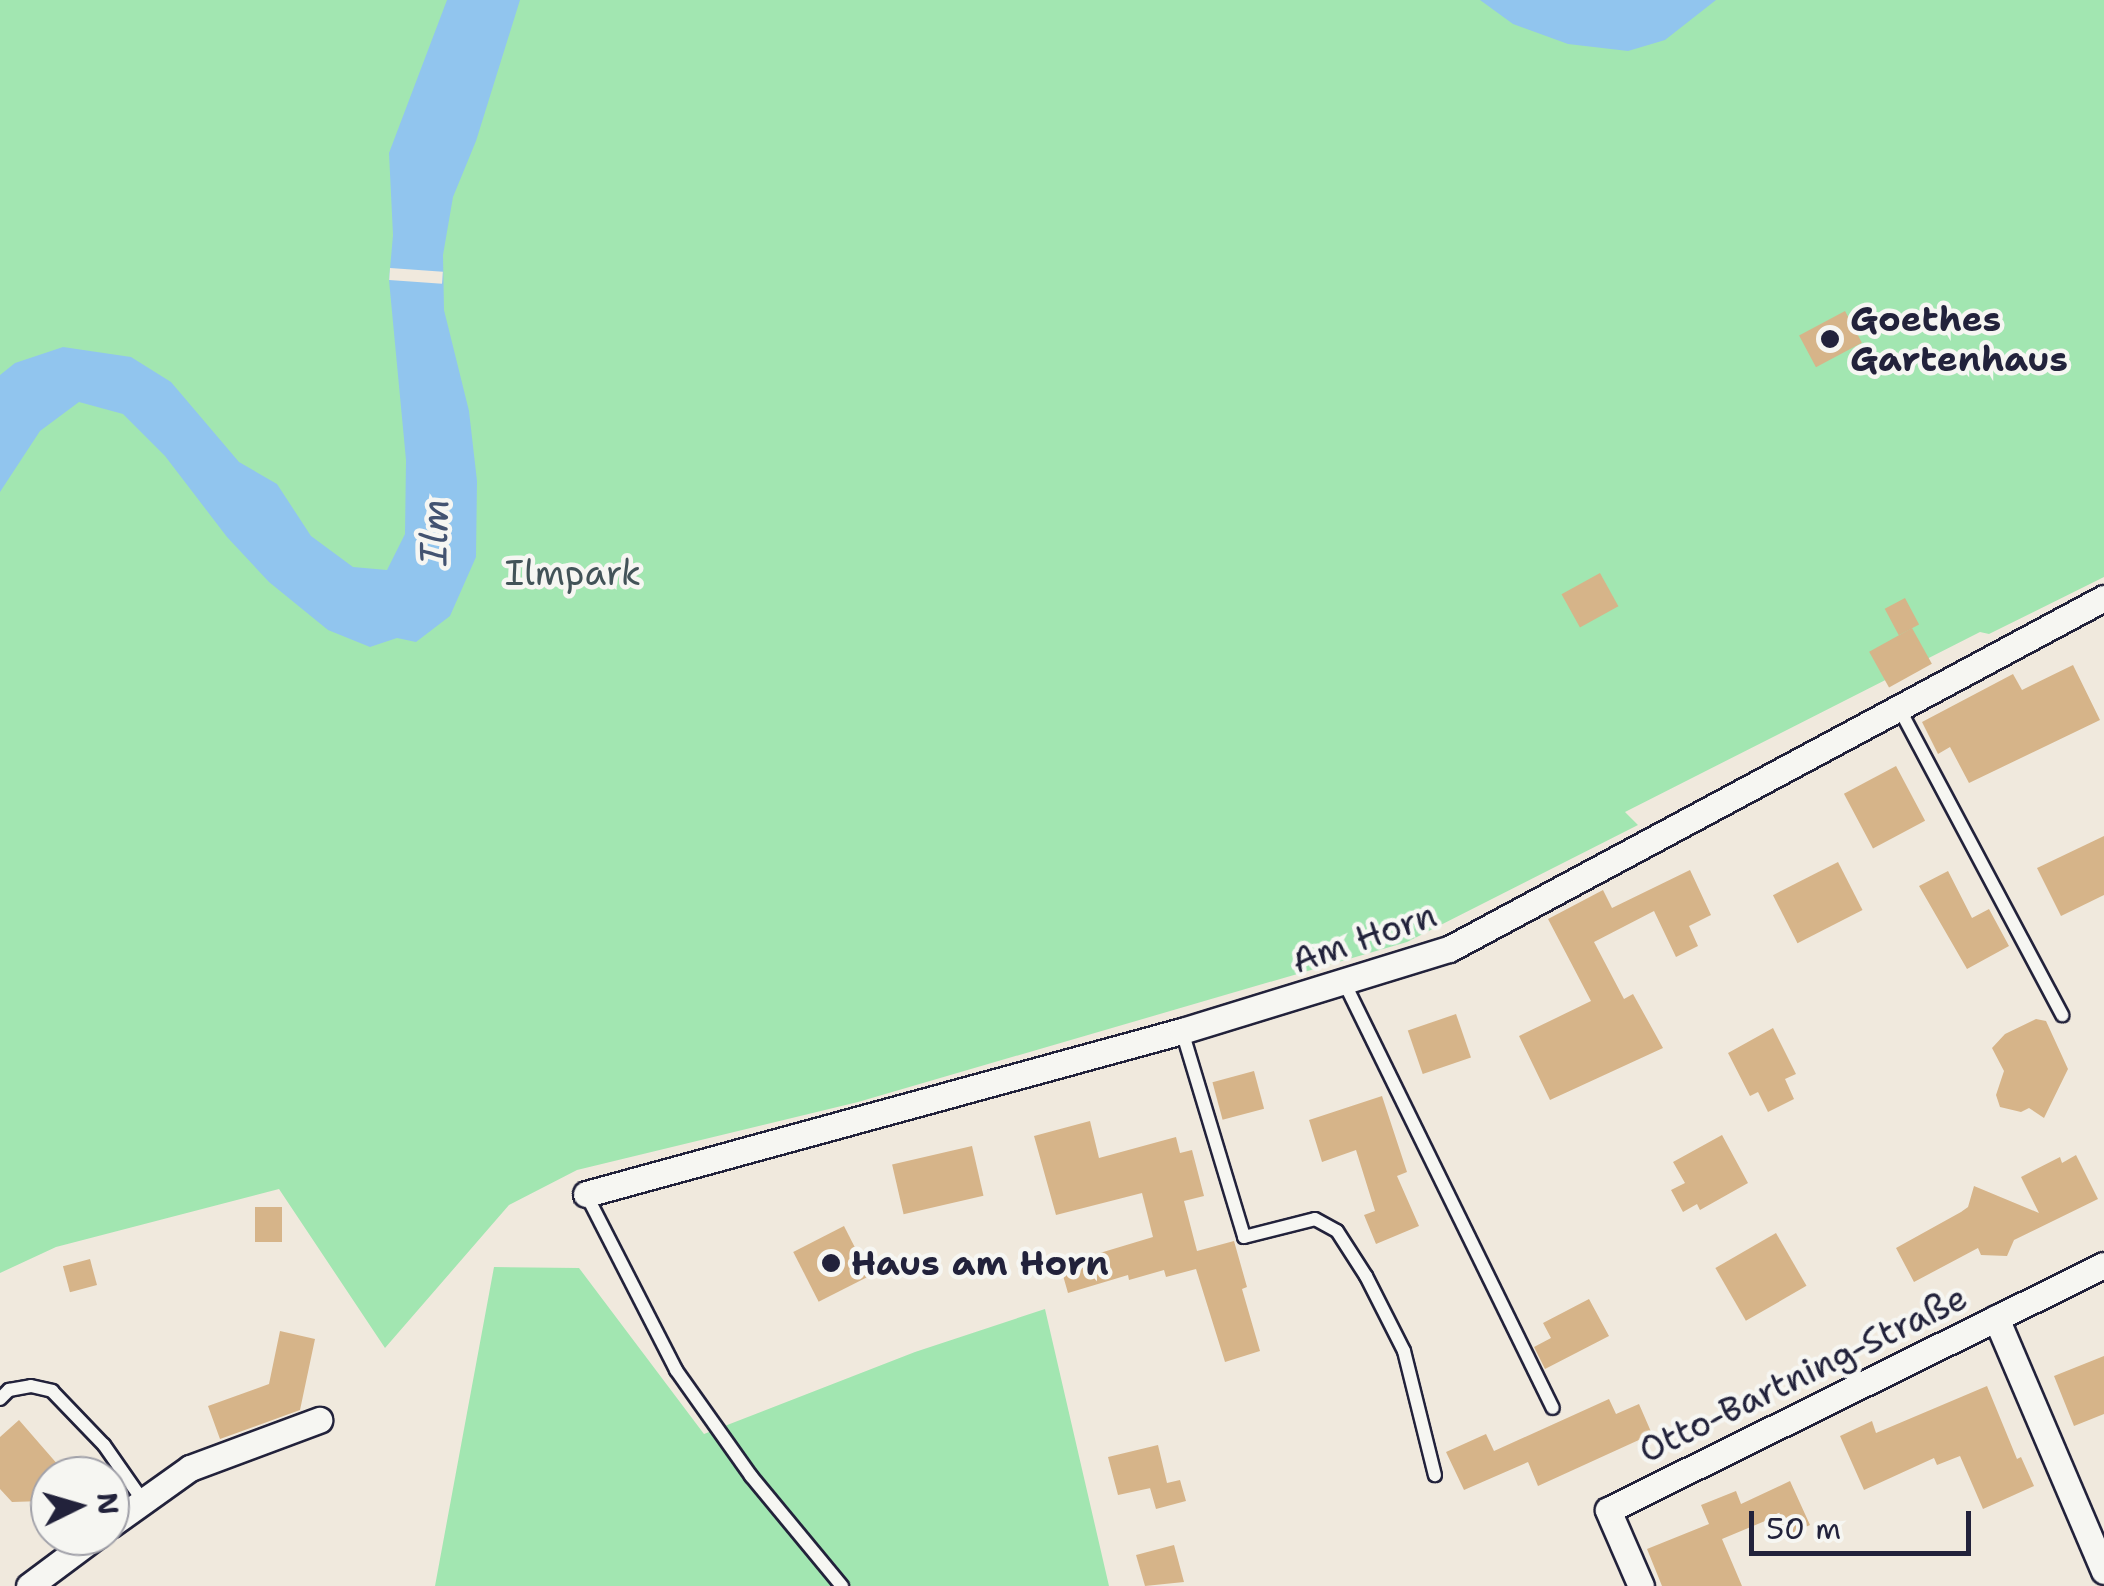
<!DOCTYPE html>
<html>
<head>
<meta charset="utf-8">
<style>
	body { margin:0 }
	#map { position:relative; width:2104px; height:1586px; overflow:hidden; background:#f0e9dd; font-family:"Shantell Sans",sans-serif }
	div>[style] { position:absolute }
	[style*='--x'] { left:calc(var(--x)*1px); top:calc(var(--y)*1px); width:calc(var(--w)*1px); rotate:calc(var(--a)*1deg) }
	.green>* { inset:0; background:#a2e6b1 }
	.water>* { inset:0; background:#91c5ee }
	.pier>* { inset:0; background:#f0e9dd; transform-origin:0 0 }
	.building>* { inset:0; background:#d6b489; transform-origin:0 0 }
	.roads { filter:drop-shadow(2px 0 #22223b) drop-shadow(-2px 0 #22223b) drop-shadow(0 2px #22223b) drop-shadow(0 -2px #22223b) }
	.service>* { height:12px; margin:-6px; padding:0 6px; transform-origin:6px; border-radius:6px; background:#f6f6f2 }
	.minor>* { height:25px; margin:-12.5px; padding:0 12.5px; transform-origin:12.5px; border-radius:12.5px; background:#f6f6f2 }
	.dots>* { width:28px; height:28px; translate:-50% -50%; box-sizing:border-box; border:5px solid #f6f6f2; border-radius:50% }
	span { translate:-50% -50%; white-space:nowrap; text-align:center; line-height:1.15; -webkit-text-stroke:9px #f6f6f2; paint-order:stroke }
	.poi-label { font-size:35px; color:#22223b; font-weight:700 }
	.left { translate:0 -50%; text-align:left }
	.park-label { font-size:35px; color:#425358 }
	.street-label { font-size:35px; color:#22223b }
	.water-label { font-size:38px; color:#435371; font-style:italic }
	.north { position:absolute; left:30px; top:1456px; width:100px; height:100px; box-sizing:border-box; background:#f6f6f2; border:2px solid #a1a1a9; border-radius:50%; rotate:85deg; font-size:28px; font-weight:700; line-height:40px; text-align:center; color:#22223b }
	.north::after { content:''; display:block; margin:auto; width:35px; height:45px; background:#22223b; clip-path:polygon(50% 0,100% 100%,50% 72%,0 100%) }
	.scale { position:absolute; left:1749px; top:1511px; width:222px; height:45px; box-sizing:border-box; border:5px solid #22223b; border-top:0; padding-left:12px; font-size:30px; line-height:35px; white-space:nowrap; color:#22223b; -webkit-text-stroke:8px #f6f6f2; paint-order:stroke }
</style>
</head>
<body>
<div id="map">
	<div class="green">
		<div style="clip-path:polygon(0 0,2104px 0,2104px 577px,1989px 634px,1980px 632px,1625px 812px,1638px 825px,1407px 942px,858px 1102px,577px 1170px,509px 1205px,385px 1348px,279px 1189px,56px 1247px,0 1273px)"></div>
		<div style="clip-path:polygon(494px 1267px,579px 1268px,704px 1434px,915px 1352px,1045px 1309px,1109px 1586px,435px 1586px)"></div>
	</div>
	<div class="water">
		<div style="clip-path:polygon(447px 0,520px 0,476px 141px,453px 197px,443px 255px,444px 310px,469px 411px,477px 481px,476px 557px,450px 616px,416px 642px,397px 638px,370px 647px,328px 630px,269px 582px,227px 537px,165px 456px,123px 414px,79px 402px,40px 431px,0 492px,0 375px,15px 363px,63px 347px,131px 357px,171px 382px,239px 462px,277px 484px,311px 536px,353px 567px,387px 570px,405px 534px,406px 460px,389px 280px,393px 235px,389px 153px)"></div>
		<div style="clip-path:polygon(1480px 0,1716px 0,1665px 40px,1628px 51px,1568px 44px,1513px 24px)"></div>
	</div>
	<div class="pier">
		<div style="left:390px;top:268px;width:53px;height:12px;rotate:4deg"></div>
	</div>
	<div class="building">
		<div style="left:1845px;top:311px;width:36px;height:52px;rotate:62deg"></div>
		<div style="left:1600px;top:573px;width:38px;height:44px;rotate:61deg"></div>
		<div style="left:1905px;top:598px;width:30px;height:23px;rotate:62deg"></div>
		<div style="left:1912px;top:628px;width:41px;height:49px;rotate:61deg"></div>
		<div style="clip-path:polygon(2073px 665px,2100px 720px,1969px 783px,1950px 747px,1938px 754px,1922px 722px,2013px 674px,2022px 690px)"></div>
		<div style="left:1896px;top:766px;width:62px;height:59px;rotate:62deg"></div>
		<div style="clip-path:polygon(2104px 836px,2104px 895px,2061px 916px,2037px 868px)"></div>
		<div style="left:1838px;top:862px;width:54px;height:73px;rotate:63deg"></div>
		<div style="clip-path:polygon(1690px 870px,1711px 915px,1689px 926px,1698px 946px,1676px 957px,1654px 911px,1594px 942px,1624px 999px,1633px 994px,1663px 1048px,1550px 1100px,1519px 1036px,1591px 1001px,1548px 919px,1603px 890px,1612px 908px)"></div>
		<div style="clip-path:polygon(1948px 871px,1972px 918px,1989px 909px,2009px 946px,1967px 969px,1919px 886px)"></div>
		<div style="left:1456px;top:1014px;width:46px;height:51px;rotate:71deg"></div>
		<div style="clip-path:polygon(2036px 1019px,2046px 1021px,2068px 1069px,2044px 1118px,2029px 1108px,2021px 1112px,2000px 1107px,1996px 1095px,2004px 1071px,1992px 1048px,2005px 1034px)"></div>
		<div style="clip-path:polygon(1773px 1028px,1796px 1074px,1785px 1079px,1794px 1099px,1768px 1112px,1758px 1092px,1750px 1096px,1728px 1053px)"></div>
		<div style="left:1254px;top:1071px;width:39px;height:43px;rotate:75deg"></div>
		<div style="clip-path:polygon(1382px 1096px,1407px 1172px,1397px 1176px,1419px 1226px,1376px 1244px,1364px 1215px,1375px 1211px,1356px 1150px,1322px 1162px,1309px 1120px)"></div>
		<div style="clip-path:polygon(1090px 1121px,1099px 1158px,1176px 1137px,1180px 1153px,1192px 1150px,1204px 1196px,1184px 1201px,1197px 1251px,1234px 1241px,1247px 1287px,1242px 1289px,1260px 1351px,1225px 1362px,1196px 1269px,1166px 1277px,1164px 1270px,1129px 1280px,1128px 1275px,1068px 1293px,1060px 1265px,1153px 1237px,1142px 1193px,1056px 1215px,1034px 1136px)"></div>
		<div style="clip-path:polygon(1722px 1135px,1748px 1183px,1700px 1210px,1697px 1204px,1683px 1212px,1671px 1190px,1685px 1183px,1673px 1162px)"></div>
		<div style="left:972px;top:1146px;width:51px;height:82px;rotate:77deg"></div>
		<div style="clip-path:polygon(2076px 1155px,2098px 1199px,2014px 1240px,2007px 1256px,1981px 1255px,1978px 1248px,1914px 1282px,1896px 1248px,1961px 1212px,1968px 1207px,1974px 1186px,2039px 1213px,2021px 1177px,2060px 1157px,2062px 1163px)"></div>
		<div style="left:255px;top:1207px;width:27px;height:35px"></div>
		<div style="left:844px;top:1226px;width:56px;height:57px;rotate:63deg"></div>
		<div style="left:1776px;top:1233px;width:61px;height:70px;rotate:60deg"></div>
		<div style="left:90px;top:1259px;width:27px;height:28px;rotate:75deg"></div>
		<div style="clip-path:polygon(1589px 1299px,1609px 1336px,1545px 1369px,1534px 1347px,1551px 1338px,1543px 1323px)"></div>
		<div style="clip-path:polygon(280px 1331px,315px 1339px,300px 1410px,220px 1439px,208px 1406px,269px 1384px)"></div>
		<div style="clip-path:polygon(2104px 1356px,2104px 1414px,2074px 1426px,2054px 1376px)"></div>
		<div style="clip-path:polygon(1987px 1386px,2017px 1459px,2021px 1457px,2034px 1486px,1983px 1509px,1960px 1456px,1937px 1465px,1934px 1458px,1864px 1490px,1840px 1436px,1872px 1421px,1876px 1433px)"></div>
		<div style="clip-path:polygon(1609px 1399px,1616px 1414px,1639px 1404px,1652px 1434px,1538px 1486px,1528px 1462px,1464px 1490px,1446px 1452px,1486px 1434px,1494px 1451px)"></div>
		<div style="clip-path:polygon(19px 1420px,59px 1466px,50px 1473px,50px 1494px,43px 1501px,12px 1502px,0 1489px,0 1437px)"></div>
		<div style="clip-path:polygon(1158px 1445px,1167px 1483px,1180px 1480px,1186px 1501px,1156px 1509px,1150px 1488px,1160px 1486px,1118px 1495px,1108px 1457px)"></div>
		<div style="clip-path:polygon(1790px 1481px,1810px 1525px,1774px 1541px,1765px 1521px,1722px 1539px,1742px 1586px,1662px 1586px,1647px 1549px,1709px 1524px,1701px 1505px,1736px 1491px,1741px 1504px)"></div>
		<div style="clip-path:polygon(1174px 1545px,1184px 1582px,1145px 1586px,1136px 1555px)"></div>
	</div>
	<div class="roads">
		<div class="service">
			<div style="--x:1899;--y:708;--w:348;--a:62"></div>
			<div style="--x:1345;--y:984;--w:472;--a:63.9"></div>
			<div style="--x:1182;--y:1031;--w:215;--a:73.2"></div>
			<div style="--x:1244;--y:1237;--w:73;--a:-14.2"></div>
			<div style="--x:1315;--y:1219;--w:25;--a:29"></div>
			<div style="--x:1337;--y:1231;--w:54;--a:57.2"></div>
			<div style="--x:1366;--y:1276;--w:84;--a:63.1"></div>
			<div style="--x:1404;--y:1351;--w:128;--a:76"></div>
			<div style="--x:586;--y:1194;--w:198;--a:62.9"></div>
			<div style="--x:676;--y:1370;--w:130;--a:54.7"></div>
			<div style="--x:751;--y:1476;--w:143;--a:50.4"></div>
			<div style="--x:0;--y:1399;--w:13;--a:-45"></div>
			<div style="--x:9;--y:1390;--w:22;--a:-10"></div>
			<div style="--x:31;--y:1386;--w:22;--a:13"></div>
			<div style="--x:52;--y:1391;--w:75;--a:46.1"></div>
			<div style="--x:104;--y:1445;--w:68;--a:55.1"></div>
		</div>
		<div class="minor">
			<div style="--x:586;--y:1194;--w:618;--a:-15.3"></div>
			<div style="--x:1182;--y:1031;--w:279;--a:-17.1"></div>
			<div style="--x:1449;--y:949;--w:743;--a:-28.19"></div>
			<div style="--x:1996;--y:1318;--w:275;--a:66.9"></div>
			<div style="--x:110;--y:1525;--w:98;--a:-35.5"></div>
			<div style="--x:190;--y:1468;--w:138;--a:-20.4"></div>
			<div style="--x:29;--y:1586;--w:84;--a:-36.7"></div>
			<div style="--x:1641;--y:1586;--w:83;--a:-113.5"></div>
			<div style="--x:1608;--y:1510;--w:553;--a:-26.29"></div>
		</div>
	</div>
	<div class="dots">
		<div style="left:1830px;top:339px;background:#22223b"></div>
		<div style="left:831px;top:1263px;background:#22223b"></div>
	</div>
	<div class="poi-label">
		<span class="left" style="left:1850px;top:339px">Goethes<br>Gartenhaus</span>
		<span class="left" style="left:851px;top:1263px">Haus am Horn</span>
	</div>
	<div class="park-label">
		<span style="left:573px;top:573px">Ilmpark</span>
	</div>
	<div class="street-label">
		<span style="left:1364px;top:938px;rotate:-19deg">Am Horn</span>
		<span style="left:1803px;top:1374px;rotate:-26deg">Otto-Bartning-Straße</span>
	</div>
	<div class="water-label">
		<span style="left:434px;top:532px;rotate:-88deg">Ilm</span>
	</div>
	<div class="north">N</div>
	<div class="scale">50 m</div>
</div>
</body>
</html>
